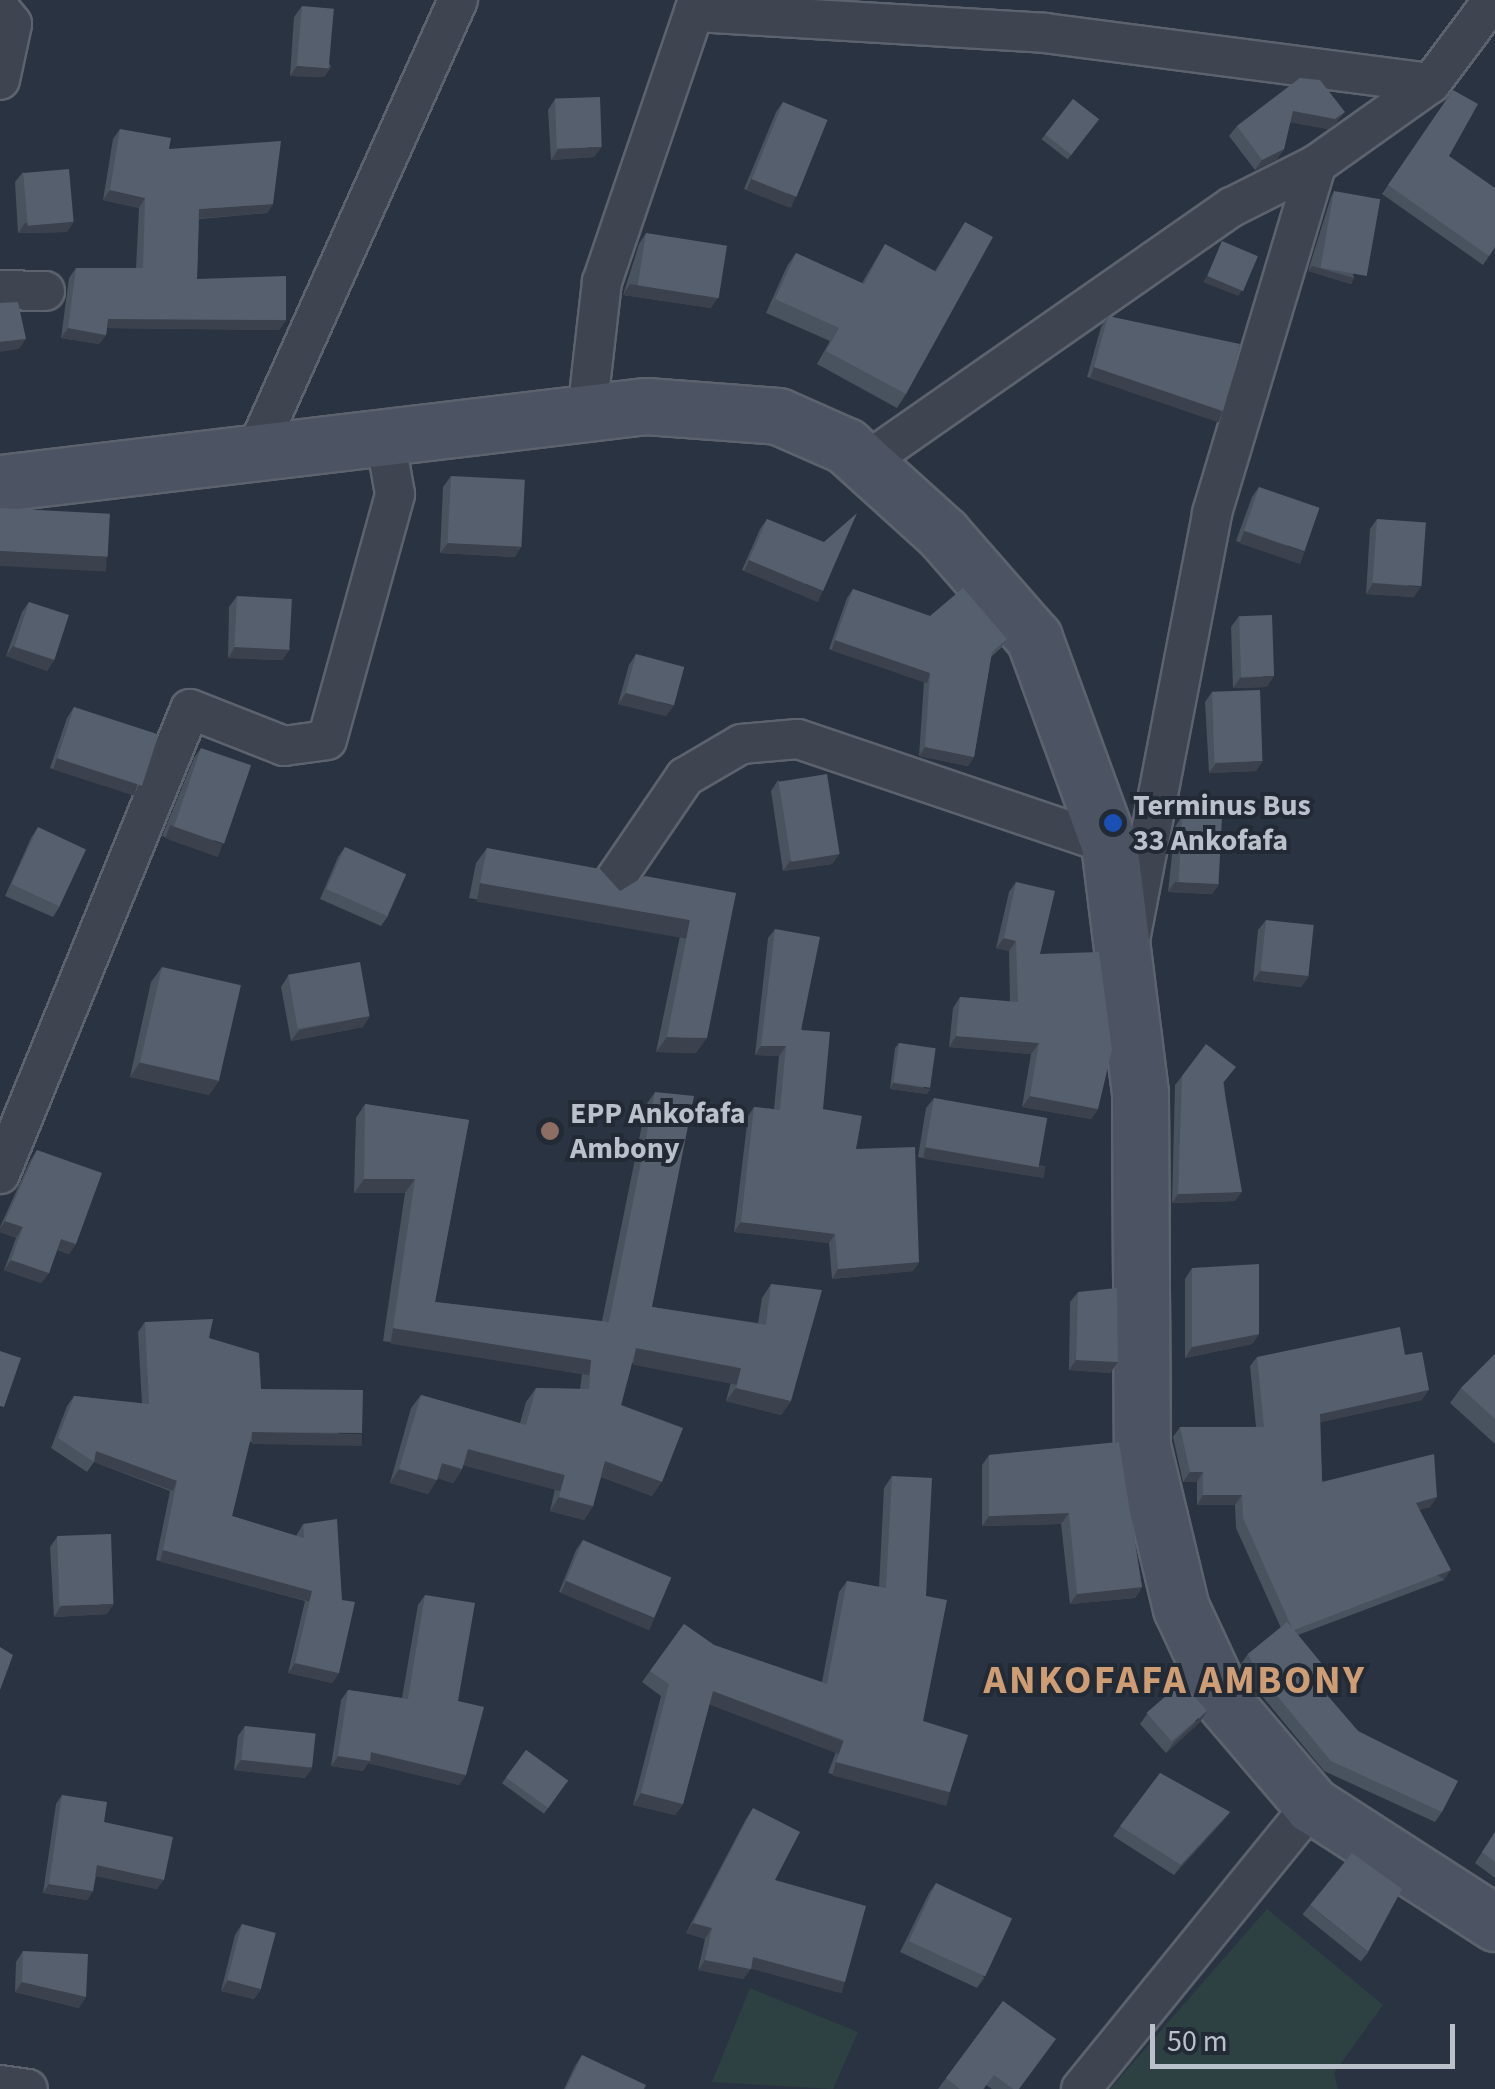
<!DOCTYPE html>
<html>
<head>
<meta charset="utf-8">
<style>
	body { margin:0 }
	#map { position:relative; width:1495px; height:2089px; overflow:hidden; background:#2a3341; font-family:"Source Sans 3",sans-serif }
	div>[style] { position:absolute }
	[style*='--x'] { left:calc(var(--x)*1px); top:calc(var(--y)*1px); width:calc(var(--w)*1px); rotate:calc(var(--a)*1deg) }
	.green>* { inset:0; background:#2d4143 }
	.roads { filter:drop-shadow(2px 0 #5c636e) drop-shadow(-2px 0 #5c636e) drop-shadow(0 2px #5c636e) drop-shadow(0 -2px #5c636e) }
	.street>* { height:38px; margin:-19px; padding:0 19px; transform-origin:19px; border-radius:19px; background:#3e4551 }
	.secondary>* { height:55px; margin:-27.5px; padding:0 27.5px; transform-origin:27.5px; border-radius:27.5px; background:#4c5464 }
	.wall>* { inset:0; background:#49525f; transform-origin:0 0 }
	.shaded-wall>* { inset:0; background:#3c424d; transform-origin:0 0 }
	.building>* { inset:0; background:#555f6e; transform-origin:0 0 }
	.dots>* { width:28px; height:28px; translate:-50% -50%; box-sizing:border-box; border:5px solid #222a36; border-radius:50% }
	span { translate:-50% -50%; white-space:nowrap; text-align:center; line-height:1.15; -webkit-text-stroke:8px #222a36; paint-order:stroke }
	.poi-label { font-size:30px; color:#bbc1cb; font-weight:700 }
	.left { translate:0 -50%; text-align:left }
	.district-label { font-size:40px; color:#ce9d73; font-weight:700; letter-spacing:2.5px }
	.scale { position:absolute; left:1150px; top:2024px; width:305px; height:45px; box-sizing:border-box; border:5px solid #bbc1cb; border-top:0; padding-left:12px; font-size:30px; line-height:35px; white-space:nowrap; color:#bbc1cb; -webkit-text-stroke:8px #222a36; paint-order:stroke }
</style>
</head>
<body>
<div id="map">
	<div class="green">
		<div style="clip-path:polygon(1267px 1909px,1383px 2005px,1334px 2073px,1338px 2089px,1110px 2089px)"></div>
		<div style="clip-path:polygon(750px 1988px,858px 2032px,833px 2089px,712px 2082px)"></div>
	</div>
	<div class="roads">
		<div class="street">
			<div style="--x:0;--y:9;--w:19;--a:51"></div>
			<div style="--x:12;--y:24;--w:57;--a:102.1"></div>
			<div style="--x:694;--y:12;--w:352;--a:3.4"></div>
			<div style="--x:1045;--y:33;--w:389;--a:7.4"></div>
			<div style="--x:0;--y:290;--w:45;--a:1.3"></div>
			<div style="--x:587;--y:413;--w:132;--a:-83.5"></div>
			<div style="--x:602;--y:282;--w:298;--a:-71.2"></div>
			<div style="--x:253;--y:457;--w:501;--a:-65.84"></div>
			<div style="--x:866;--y:462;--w:446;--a:-34.9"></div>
			<div style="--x:1232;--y:207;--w:95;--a:-26.8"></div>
			<div style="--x:612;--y:884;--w:130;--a:-55.7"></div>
			<div style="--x:685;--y:777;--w:65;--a:-30.5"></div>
			<div style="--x:741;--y:744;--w:57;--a:-5"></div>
			<div style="--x:798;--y:739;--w:328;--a:18.7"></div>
			<div style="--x:1131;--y:935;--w:430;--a:-79.1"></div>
			<div style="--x:1212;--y:513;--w:364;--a:-73.3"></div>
			<div style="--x:1317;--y:164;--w:140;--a:-35.4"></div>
			<div style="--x:1431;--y:83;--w:104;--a:-53.2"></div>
			<div style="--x:0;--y:1174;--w:502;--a:-67.77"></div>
			<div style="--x:190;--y:709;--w:101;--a:21.5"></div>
			<div style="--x:284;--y:746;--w:43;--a:-7.9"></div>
			<div style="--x:327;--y:740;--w:255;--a:-74.5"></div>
			<div style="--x:395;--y:494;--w:57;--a:-100.1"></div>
			<div style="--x:0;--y:2085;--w:28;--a:8"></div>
			<div style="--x:1081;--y:2089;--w:366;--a:-50.9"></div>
		</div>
		<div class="secondary">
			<div style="--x:0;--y:483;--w:651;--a:-6.8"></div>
			<div style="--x:646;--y:406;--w:132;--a:4.3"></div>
			<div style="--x:778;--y:416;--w:74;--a:23.8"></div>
			<div style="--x:846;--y:446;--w:131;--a:42.2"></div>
			<div style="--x:943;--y:534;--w:138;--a:48.8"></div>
			<div style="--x:1034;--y:638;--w:219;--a:70"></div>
			<div style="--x:1109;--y:844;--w:251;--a:82.9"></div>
			<div style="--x:1140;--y:1093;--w:353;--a:89.7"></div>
			<div style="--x:1142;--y:1446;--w:167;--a:76.5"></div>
			<div style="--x:1181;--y:1608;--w:105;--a:65.1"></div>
			<div style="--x:1225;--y:1703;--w:134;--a:49.5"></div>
			<div style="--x:1312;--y:1805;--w:218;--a:32.8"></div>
		</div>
	</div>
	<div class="wall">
		<div style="clip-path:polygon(302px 6px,331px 67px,324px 77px,290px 76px,294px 17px)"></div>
		<div style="clip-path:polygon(1300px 78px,1337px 122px,1328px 129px,1290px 122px,1284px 149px,1277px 159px,1255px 170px,1229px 136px,1237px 126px)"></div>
		<div style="clip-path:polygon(1453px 90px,1449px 156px,1495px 247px,1483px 265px,1382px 194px)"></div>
		<div style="clip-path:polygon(555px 99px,594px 157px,551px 160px,548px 110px)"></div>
		<div style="left:1073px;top:99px;width:33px;height:51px;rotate:38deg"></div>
		<div style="clip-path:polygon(783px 102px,788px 207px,744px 189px,776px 112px)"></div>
		<div style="clip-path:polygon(120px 129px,169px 149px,273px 204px,267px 213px,199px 219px,197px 279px,286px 320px,279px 330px,107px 328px,106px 335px,99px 344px,61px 338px,69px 278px,76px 268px,136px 268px,139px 208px,103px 200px,113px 139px)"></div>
		<div style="clip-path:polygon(23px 172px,67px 232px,18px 233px,15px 182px)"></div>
		<div style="clip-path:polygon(1334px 191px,1354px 278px,1351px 284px,1308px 271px,1331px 197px)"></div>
		<div style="clip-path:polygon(965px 222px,906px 394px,897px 408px,817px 364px,830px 341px,766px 313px,787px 266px,796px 253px,862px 283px,885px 244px,935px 271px)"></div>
		<div style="clip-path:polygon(646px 233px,711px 308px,623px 295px,639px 244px)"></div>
		<div style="clip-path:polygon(1108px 316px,1223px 411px,1216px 421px,1087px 377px,1101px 327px)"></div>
		<div style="clip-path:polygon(451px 476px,515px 557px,440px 553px,443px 487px)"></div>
		<div style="clip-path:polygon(1259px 487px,1296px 562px,1236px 541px,1252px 497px)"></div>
		<div style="clip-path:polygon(767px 519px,816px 601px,742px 570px,760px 529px)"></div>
		<div style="clip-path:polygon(1377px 519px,1414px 597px,1366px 594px,1370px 529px)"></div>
		<div style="clip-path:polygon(853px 589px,930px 616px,1007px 639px,1001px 648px,991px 657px,974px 757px,968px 766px,919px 756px,924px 682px,829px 649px,847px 598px)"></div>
		<div style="clip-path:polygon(237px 596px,290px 649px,282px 660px,228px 658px,229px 607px)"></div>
		<div style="clip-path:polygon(29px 602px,54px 660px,47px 671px,6px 656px,22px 612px)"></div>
		<div style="clip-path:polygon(1239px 616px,1267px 687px,1233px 688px,1231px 627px)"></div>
		<div style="clip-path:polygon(636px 654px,666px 716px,618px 704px,629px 665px)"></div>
		<div style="clip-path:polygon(1212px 692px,1256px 771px,1209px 773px,1205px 702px)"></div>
		<div style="clip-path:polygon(74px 707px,131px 794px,50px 768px,67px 718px)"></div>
		<div style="clip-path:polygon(201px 748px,216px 855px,162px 836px,194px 758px)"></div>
		<div style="clip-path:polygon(778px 780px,839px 854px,832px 864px,783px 871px,771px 791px)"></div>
		<div style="clip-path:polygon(1182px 816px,1219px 884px,1212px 894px,1168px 892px,1175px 827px)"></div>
		<div style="clip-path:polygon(38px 827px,60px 906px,53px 917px,5px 896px,31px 838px)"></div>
		<div style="clip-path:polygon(345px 847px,388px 916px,381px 926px,320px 899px,338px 857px)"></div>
		<div style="clip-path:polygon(487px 848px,620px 891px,736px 893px,696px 1053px,656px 1052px,680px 936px,469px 898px,476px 863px)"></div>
		<div style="clip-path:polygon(1016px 882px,1040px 954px,1098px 1109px,1091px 1119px,1022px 1107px,1031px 1054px,949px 1047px,953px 1008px,960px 997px,1010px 1002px,1009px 951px,996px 948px,1009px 892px)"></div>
		<div style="clip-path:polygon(1266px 920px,1309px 976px,1301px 987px,1253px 981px,1258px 930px)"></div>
		<div style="clip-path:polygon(775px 929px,823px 1109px,856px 1149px,919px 1262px,913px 1271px,832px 1279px,829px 1243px,734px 1232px,748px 1116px,754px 1107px,774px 1109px,779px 1056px,755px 1055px,768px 938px)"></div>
		<div style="clip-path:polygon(162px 967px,209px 1095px,130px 1077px,151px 982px)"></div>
		<div style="clip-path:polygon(288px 976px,363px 1027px,291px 1041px,281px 987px)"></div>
		<div style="clip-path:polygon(899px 1043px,927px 1094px,890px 1089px,895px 1048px)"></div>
		<div style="clip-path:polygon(1182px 1076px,1224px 1083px,1235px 1201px,1172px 1203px,1175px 1085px)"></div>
		<div style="clip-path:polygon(655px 1092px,652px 1307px,758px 1323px,762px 1298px,771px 1284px,791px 1401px,781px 1415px,726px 1401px,731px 1382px,632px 1363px,621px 1405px,652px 1496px,601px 1477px,593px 1506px,584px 1520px,550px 1511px,555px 1489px,464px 1464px,462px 1469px,453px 1483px,438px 1478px,428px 1494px,390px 1483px,411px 1408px,421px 1395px,520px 1423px,526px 1402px,536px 1388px,580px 1389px,582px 1374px,383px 1341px,405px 1193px,354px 1193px,356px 1118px,365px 1104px,469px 1120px,435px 1302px,602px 1321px,646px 1105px)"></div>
		<div style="clip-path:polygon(934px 1098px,1038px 1177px,918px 1157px,926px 1108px)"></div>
		<div style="clip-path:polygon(37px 1150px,76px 1244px,69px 1254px,57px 1250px,49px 1273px,41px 1283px,4px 1270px,16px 1238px,0 1232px,0 1227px,30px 1161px)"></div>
		<div style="clip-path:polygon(1192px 1268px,1259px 1334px,1252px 1344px,1185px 1358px,1185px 1279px)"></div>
		<div style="clip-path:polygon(1078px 1292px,1118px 1362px,1110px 1373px,1069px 1370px,1070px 1302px)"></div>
		<div style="clip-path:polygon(145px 1322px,209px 1338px,261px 1389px,355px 1443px,250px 1442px,232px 1516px,296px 1536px,303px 1524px,339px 1673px,332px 1683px,288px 1673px,305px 1601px,156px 1560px,170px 1491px,94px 1462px,87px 1472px,51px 1448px,67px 1406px,74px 1396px,142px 1404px,138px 1332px)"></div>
		<div style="clip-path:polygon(1495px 1354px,1495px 1444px,1450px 1403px,1461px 1388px)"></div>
		<div style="clip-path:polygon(1405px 1355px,1422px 1400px,1320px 1422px,1322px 1482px,1430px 1507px,1419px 1510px,1444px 1580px,1298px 1635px,1322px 1664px,1311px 1677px,1358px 1731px,1442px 1812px,1435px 1822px,1324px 1771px,1248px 1679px,1241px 1664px,1248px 1654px,1281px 1628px,1236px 1528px,1235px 1505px,1197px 1505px,1197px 1482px,1183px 1482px,1173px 1437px,1180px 1427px,1256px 1427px,1250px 1366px,1257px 1357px)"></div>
		<div style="clip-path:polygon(1119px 1442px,1142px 1587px,1135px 1598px,1070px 1604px,1061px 1524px,982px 1526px,982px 1465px,989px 1455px)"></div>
		<div style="clip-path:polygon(892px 1476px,926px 1596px,923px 1721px,950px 1792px,942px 1803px,828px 1773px,836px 1752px,709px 1704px,683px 1804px,675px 1815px,633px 1805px,661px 1696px,642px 1682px,684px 1624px,714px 1645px,822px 1682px,839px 1592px,847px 1581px,879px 1587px,884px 1488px)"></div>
		<div style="clip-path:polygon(57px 1537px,107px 1614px,54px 1617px,50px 1547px)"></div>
		<div style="clip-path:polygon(583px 1540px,648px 1628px,559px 1592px,576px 1550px)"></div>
		<div style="clip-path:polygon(425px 1595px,458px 1701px,466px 1775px,459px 1785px,368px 1763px,363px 1771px,331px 1766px,341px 1700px,348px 1690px,402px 1698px,418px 1605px)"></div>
		<div style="clip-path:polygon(1147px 1714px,1200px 1722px,1166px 1753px,1140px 1724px)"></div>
		<div style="clip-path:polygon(245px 1726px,312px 1768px,305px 1778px,234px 1770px,238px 1736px)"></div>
		<div style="left:526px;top:1750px;width:52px;height:41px;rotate:36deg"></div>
		<div style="clip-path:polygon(1160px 1773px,1230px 1812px,1222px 1822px,1174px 1875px,1113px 1836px)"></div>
		<div style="clip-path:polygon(62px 1795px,104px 1822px,157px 1889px,96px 1876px,93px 1891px,87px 1900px,43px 1893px,56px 1804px)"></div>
		<div style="clip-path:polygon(753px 1808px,775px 1880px,837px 1992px,751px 1968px,743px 1979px,698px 1970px,705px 1939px,686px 1933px,746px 1819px)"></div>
		<div style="clip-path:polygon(1495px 1832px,1495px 1878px,1475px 1863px)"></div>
		<div style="clip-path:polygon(936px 1883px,984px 1978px,977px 1988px,900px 1952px,929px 1893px)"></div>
		<div style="left:1310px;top:1905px;width:75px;height:12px;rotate:39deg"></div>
		<div style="clip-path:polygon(242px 1924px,261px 1989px,254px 1999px,221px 1991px,235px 1935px)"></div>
		<div style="clip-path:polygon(23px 1951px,79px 2008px,15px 1992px,16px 1962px)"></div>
		<div style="clip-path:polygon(1003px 2001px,1019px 2089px,992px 2089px,986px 2085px,984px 2089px,938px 2089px)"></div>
		<div style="clip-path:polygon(582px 2055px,644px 2089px,564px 2089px,575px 2066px)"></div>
	</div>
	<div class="shaded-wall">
		<div style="clip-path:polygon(297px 66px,331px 67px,324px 77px,290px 76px)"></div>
		<div style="clip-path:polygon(1293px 111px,1345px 112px,1337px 122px,1328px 129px,1286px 122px)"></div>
		<div style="clip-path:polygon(602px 147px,594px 157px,551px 160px,558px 149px)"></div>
		<div style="clip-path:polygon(1284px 149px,1277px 159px,1255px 170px,1262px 160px)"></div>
		<div style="left:751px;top:179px;width:48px;height:12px;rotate:22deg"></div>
		<div style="clip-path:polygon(110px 190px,145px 198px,139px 208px,103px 200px)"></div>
		<div style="clip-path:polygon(273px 204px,267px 213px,192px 219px,199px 209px)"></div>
		<div style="clip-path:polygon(74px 222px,67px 232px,18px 233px,25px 223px)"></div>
		<div style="clip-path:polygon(1312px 266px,1354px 278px,1351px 284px,1308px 271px)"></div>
		<div style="clip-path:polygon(1207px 276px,1242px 291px,1238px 296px,1203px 282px)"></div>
		<div style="clip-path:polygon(630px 284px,718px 298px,711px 308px,623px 295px)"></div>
		<div style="clip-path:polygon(108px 319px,286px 320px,279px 330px,102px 328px)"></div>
		<div style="clip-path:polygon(68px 328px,106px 335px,99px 344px,61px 338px)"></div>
		<div style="clip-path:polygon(26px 339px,19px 349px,0 352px,0 342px)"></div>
		<div style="left:1094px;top:367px;width:136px;height:12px;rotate:19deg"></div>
		<div style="left:1244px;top:531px;width:64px;height:13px;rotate:19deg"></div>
		<div style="clip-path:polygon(448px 543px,522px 546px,515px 557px,440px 553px)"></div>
		<div style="left:0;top:551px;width:107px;height:15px;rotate:3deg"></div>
		<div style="left:749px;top:560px;width:80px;height:12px;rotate:23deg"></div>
		<div style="clip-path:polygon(1373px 583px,1421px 587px,1414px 597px,1366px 594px)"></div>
		<div style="left:835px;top:640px;width:101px;height:11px;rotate:19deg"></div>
		<div style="clip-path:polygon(13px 646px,54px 660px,47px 671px,6px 656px)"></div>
		<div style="clip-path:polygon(235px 647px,290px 649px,282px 660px,228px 658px)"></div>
		<div style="clip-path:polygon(1274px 676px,1267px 687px,1233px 688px,1240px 678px)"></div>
		<div style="clip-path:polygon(626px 693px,674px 706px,666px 716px,618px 704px)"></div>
		<div style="clip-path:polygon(925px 747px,974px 757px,968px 766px,919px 756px)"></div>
		<div style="left:57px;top:758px;width:85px;height:12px;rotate:18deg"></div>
		<div style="clip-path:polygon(1263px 761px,1256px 771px,1209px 773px,1216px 763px)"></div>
		<div style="left:170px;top:825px;width:56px;height:14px;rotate:20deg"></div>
		<div style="clip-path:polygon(839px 854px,832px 864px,783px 871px,790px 861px)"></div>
		<div style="clip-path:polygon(1175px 882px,1219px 884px,1212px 894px,1168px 892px)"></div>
		<div style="left:480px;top:883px;width:213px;height:19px;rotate:10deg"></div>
		<div style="clip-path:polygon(1004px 938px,1016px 941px,1009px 951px,996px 948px)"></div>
		<div style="clip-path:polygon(1260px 971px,1309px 976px,1301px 987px,1253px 981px)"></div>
		<div style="clip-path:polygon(370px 1016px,363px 1027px,291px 1041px,299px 1030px)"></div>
		<div style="clip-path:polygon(956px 1036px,1039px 1043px,1031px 1054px,949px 1047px)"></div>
		<div style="clip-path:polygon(667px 1037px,707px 1038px,696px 1053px,656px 1052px)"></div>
		<div style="clip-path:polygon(761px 1046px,786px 1046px,779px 1056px,755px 1055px)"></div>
		<div style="clip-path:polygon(140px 1062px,220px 1080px,209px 1095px,130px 1077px)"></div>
		<div style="clip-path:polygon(893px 1083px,931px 1089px,927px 1094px,890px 1089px)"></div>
		<div style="clip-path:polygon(1030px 1096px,1098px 1109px,1091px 1119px,1022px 1107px)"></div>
		<div style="left:925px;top:1147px;width:122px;height:12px;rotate:9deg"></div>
		<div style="clip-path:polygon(364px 1179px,415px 1179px,405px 1193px,354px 1193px)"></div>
		<div style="clip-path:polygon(1242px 1192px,1235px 1201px,1172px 1203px,1178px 1194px)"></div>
		<div style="clip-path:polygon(5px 1221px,23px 1227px,16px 1238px,0 1232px,0 1228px)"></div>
		<div style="clip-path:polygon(741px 1222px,835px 1234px,829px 1243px,734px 1232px)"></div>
		<div style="clip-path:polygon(61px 1239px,76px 1244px,69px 1254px,54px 1249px)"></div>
		<div style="clip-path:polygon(11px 1260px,49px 1273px,41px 1283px,4px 1270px)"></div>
		<div style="clip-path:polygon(919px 1262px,913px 1271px,832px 1279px,838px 1269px)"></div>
		<div style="left:393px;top:1328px;width:201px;height:16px;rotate:9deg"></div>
		<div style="clip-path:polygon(1259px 1334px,1252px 1344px,1185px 1358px,1192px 1347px)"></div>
		<div style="left:636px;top:1348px;width:107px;height:17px;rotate:11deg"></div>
		<div style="clip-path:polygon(1076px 1360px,1118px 1362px,1110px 1373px,1069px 1370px)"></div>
		<div style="clip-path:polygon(736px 1388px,791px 1401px,781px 1415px,726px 1401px)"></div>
		<div style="clip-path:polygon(1429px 1390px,1422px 1400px,1313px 1424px,1320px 1414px)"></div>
		<div style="left:252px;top:1432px;width:110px;height:12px;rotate:1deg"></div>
		<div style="left:468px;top:1449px;width:100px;height:17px;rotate:15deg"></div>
		<div style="left:96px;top:1451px;width:86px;height:11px;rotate:20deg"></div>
		<div style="clip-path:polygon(605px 1461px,662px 1482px,652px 1496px,596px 1475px)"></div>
		<div style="clip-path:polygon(442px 1463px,462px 1469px,453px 1483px,433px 1477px)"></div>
		<div style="clip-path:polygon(399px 1469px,437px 1480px,428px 1494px,390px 1483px)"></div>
		<div style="clip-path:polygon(1190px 1472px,1203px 1472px,1197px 1482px,1183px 1482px)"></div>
		<div style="clip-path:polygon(1203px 1495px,1242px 1495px,1235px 1505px,1197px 1505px)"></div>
		<div style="clip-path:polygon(559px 1497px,593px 1506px,584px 1520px,550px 1511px)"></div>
		<div style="clip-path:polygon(1437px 1497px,1430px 1507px,1409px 1513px,1416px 1503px)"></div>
		<div style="clip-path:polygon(1069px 1513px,1061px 1524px,982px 1526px,989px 1516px)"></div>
		<div style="left:163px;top:1550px;width:155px;height:12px;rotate:15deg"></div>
		<div style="left:1451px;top:1570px;width:12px;height:168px;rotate:125deg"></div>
		<div style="left:566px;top:1581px;width:96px;height:13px;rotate:23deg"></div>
		<div style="clip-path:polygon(1142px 1587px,1135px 1598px,1070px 1604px,1077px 1594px)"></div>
		<div style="clip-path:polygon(114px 1604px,107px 1614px,54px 1617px,61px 1606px)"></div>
		<div style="clip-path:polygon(295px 1663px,339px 1673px,332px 1683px,288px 1673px)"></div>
		<div style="left:713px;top:1691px;width:140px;height:14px;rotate:21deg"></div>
		<div style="clip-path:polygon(1207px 1711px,1200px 1722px,1166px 1753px,1174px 1742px)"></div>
		<div style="clip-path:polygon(371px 1752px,466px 1775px,459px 1785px,368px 1763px,363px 1771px,331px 1766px,338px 1756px)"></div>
		<div style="clip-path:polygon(241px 1760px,312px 1768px,305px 1778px,234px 1770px)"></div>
		<div style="left:836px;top:1762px;width:118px;height:14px;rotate:15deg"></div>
		<div style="clip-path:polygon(641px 1793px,683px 1804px,675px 1815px,633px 1805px)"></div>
		<div style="clip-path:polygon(1230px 1812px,1222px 1822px,1174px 1875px,1181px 1865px)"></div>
		<div style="clip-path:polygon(97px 1865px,164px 1880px,157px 1889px,91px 1875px)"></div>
		<div style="clip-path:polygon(49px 1884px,93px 1891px,87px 1900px,43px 1893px)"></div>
		<div style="clip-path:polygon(693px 1923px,712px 1928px,705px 1939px,686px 1933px)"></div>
		<div style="left:753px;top:1957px;width:95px;height:12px;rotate:15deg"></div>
		<div style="clip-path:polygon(705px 1960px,751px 1969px,743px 1979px,698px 1970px)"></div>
		<div style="clip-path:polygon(228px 1980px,261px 1989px,254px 1999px,221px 1991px)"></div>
		<div style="clip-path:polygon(22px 1982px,86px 1997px,79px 2008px,15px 1992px)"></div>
	</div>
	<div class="building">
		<div style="left:302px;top:6px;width:32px;height:60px;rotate:5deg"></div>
		<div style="clip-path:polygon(1300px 78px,1320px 80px,1345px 112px,1335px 119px,1293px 111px,1284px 149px,1262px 160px,1237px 126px)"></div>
		<div style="clip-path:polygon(1453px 90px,1478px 104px,1449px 156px,1495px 188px,1495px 247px,1489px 256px,1388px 185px)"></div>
		<div style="left:600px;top:97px;width:50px;height:45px;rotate:88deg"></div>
		<div style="left:1073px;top:99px;width:33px;height:45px;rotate:38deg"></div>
		<div style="left:783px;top:102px;width:48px;height:83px;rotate:22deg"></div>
		<div style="clip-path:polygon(120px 129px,171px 138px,169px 149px,281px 141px,273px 204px,199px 209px,197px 279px,286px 276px,286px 320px,108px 319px,106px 335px,68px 328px,76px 268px,143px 268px,145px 198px,110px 190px)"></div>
		<div style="left:69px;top:169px;width:53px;height:46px;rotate:85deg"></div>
		<div style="left:1334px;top:191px;width:47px;height:78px;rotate:10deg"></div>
		<div style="clip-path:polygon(965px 222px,993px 237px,906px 394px,826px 351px,839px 328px,775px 299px,796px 253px,864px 284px,885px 244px,936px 272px)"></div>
		<div style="left:646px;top:233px;width:82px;height:53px;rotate:9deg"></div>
		<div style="left:1222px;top:241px;width:39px;height:38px;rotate:23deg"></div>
		<div style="clip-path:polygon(18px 302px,26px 339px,0 342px,0 303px)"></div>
		<div style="clip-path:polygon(1108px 316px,1240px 344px,1223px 411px,1094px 367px)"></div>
		<div style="left:451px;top:476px;width:74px;height:67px;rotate:3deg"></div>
		<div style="left:1259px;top:487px;width:64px;height:46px;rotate:19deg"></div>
		<div style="left:0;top:508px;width:110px;height:43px;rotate:3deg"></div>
		<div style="clip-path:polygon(857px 513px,823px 591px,749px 560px,767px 519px,824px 542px)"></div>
		<div style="left:1377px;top:519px;width:49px;height:64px;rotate:4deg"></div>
		<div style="clip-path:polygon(963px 588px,1007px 639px,992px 652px,974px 757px,925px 747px,930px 673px,835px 640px,853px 589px,930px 616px)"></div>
		<div style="left:237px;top:596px;width:55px;height:51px;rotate:3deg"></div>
		<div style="left:29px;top:602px;width:42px;height:47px;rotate:18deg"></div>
		<div style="left:1272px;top:615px;width:61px;height:33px;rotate:88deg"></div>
		<div style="left:636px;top:654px;width:50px;height:40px;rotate:15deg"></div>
		<div style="left:1260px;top:690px;width:71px;height:48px;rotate:88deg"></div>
		<div style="left:74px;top:707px;width:89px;height:54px;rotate:18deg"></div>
		<div style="left:201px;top:748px;width:53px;height:83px;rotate:19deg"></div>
		<div style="left:827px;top:774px;width:81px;height:49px;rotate:81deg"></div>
		<div style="left:1182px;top:816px;width:40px;height:66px;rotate:3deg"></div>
		<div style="left:38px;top:827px;width:53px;height:63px;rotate:25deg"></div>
		<div style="left:345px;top:847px;width:67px;height:46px;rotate:24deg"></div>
		<div style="clip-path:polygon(487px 848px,600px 869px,620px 891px,645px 876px,736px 893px,707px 1038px,667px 1037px,690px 920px,480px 883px)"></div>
		<div style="clip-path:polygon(1016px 882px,1055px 891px,1040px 954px,1099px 952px,1112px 1050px,1098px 1109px,1030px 1096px,1039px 1043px,956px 1036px,960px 997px,1018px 1002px,1016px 941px,1004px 938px)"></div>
		<div style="left:1266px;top:920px;width:48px;height:51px;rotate:6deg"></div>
		<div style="clip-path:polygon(775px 929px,820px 937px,801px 1030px,830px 1032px,823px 1109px,862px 1116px,856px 1149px,915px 1147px,919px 1262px,838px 1269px,835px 1234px,741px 1222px,754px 1107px,780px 1110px,786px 1046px,761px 1046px)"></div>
		<div style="left:360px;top:962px;width:55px;height:73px;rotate:80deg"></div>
		<div style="left:162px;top:967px;width:81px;height:98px;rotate:13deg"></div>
		<div style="left:899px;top:1043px;width:37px;height:40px;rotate:8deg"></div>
		<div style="clip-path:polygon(1206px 1044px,1236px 1067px,1223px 1083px,1242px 1192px,1178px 1194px,1182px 1076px)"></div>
		<div style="clip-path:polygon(655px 1092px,694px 1096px,652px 1307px,766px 1325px,771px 1284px,822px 1290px,791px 1401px,736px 1388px,741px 1368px,636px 1348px,621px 1405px,683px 1428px,662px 1482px,605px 1461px,593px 1506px,559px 1497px,565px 1475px,468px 1449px,462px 1469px,442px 1463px,437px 1480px,399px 1469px,421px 1395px,526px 1425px,536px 1388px,589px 1389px,591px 1360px,393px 1328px,415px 1179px,364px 1179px,365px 1104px,469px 1120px,435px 1302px,609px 1322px)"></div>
		<div style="left:934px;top:1098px;width:115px;height:50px;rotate:10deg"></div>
		<div style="clip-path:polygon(37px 1150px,102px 1173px,76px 1244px,61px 1239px,49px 1273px,11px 1260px,23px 1227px,5px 1221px)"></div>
		<div style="clip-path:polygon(1259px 1264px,1259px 1334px,1192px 1347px,1192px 1268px)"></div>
		<div style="clip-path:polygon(1117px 1288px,1118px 1362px,1076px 1360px,1078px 1292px)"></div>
		<div style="clip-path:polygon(213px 1319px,209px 1338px,259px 1353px,261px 1389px,363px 1390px,362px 1433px,252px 1432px,232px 1516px,304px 1538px,303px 1524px,337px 1519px,342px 1600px,355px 1602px,339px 1673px,295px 1663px,312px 1591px,163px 1550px,177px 1481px,96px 1451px,94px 1462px,58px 1438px,74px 1396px,149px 1404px,145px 1322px)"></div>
		<div style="clip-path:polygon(1400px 1327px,1405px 1355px,1422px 1352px,1429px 1390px,1320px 1414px,1322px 1482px,1434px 1454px,1437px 1497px,1416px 1503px,1451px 1570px,1294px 1630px,1322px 1664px,1309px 1674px,1358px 1731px,1458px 1781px,1442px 1812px,1331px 1761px,1255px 1669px,1248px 1654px,1287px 1622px,1292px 1628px,1243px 1518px,1242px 1495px,1203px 1495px,1203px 1472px,1190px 1472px,1180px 1427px,1264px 1427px,1257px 1357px)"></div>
		<div style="clip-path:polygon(0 1351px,21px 1358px,4px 1407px,0 1406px)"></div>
		<div style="clip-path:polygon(1495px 1354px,1495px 1419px,1461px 1388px)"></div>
		<div style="clip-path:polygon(1119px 1442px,1142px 1587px,1077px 1594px,1069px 1513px,989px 1516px,989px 1455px)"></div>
		<div style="clip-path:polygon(892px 1476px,932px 1478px,926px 1596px,947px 1600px,923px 1721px,968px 1735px,950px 1792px,836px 1762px,844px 1740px,713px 1691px,683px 1804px,641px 1793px,669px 1684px,650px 1671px,684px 1624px,714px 1645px,827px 1684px,847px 1581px,886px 1588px)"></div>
		<div style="left:111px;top:1534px;width:70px;height:54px;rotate:88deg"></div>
		<div style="left:583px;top:1540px;width:96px;height:44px;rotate:23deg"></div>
		<div style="clip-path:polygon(425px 1595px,475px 1603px,458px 1701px,484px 1707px,466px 1775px,371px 1752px,370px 1761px,338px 1756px,348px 1690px,408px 1699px)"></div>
		<div style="clip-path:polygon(0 1647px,13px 1655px,0 1690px)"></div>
		<div style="left:1182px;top:1682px;width:38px;height:47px;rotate:49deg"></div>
		<div style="left:245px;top:1726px;width:71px;height:34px;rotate:6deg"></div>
		<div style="left:526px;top:1750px;width:52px;height:34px;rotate:36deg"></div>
		<div style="clip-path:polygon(1160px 1773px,1230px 1812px,1181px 1865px,1120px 1826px)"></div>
		<div style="clip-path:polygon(62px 1795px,107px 1802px,104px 1822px,173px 1837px,164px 1880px,97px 1865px,93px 1891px,49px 1884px)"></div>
		<div style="clip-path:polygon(753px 1808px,800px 1832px,775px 1880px,866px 1906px,845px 1982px,753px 1957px,751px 1969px,705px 1960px,712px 1928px,693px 1923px)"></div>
		<div style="clip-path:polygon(1495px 1832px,1495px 1862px,1482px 1852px)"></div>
		<div style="clip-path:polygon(1352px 1853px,1402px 1889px,1368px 1952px,1310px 1905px)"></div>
		<div style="left:936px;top:1883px;width:84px;height:64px;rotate:25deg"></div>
		<div style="left:242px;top:1924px;width:35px;height:58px;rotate:15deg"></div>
		<div style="clip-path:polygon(23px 1951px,88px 1954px,86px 1997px,22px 1982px)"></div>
		<div style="clip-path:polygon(1003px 2001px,1056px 2039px,1019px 2089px,1013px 2089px,994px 2075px,983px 2089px,960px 2089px,946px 2078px)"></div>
		<div style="clip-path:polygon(582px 2055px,646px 2085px,644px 2089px,566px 2089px)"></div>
	</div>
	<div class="dots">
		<div style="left:1113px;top:823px;background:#1a4fb4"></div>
		<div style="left:550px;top:1131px;background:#8d6e63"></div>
	</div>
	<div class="poi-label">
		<span class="left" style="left:1133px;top:823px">Terminus Bus<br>33 Ankofafa</span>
		<span class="left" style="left:570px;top:1131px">EPP Ankofafa<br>Ambony</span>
	</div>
	<div class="district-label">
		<span style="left:1175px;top:1681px">ANKOFAFA AMBONY</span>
	</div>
	<div class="scale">50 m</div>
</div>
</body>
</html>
